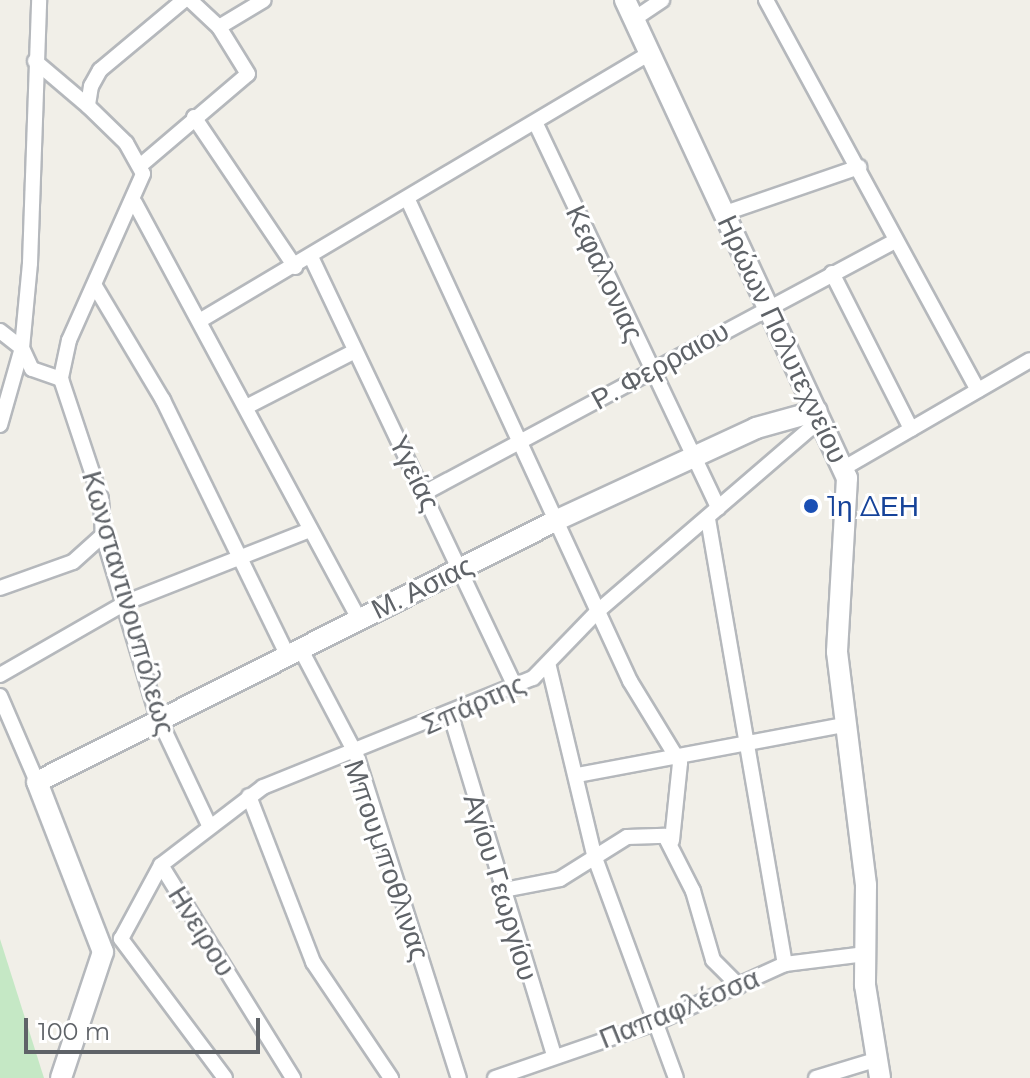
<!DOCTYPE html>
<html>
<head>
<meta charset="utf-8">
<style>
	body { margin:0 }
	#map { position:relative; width:1030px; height:1078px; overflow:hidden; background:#f1efe8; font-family:Montserrat,sans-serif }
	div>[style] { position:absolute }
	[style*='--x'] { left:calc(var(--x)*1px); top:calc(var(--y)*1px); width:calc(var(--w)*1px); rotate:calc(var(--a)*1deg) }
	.green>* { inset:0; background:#c5e8c5 }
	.roads { filter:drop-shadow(2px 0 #b5b8bc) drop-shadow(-2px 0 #b5b8bc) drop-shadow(0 2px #b5b8bc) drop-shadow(0 -2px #b5b8bc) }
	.street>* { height:14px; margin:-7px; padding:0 7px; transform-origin:7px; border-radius:7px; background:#fff }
	.secondary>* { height:20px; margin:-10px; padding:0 10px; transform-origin:10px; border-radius:10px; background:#fff }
	.dots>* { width:22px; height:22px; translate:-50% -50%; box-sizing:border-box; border:4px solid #fff; border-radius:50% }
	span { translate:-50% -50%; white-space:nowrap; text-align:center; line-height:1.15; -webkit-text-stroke:6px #fff; paint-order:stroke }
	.street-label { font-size:28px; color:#5f6368 }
	.transit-label { font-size:28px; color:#164399 }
	.left { translate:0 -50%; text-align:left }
	.scale { position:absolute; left:24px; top:1018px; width:236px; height:36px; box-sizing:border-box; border:4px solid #5f6368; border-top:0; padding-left:10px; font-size:24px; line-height:28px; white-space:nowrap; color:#5f6368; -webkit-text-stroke:6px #fff; paint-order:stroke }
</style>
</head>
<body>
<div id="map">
	<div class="green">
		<div style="clip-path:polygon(0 939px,44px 1078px,0 1078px)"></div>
	</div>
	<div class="roads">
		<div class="street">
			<div style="--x:184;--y:0;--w:109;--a:140.2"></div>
			<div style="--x:100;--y:70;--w:18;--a:119"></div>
			<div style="--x:91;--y:86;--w:20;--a:99"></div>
			<div style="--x:88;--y:106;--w:53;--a:44.2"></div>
			<div style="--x:126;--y:143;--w:35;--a:61"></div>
			<div style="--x:143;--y:174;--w:182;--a:114"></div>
			<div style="--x:69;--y:340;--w:40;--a:102"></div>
			<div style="--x:61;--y:379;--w:126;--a:71.6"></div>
			<div style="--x:101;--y:499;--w:36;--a:87"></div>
			<div style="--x:103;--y:535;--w:188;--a:73.3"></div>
			<div style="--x:157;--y:715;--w:119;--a:64.7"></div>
			<div style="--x:190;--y:0;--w:40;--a:43"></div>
			<div style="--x:219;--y:27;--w:52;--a:-31"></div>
			<div style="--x:766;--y:0;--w:444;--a:61.5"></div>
			<div style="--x:634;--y:19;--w:34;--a:-34"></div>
			<div style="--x:35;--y:61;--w:70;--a:40.3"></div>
			<div style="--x:194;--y:117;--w:181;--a:56"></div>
			<div style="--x:536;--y:124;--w:425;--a:64.6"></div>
			<div style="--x:141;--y:165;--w:140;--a:-40.4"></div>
			<div style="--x:248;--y:74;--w:55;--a:-121.7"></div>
			<div style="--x:408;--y:200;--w:530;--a:65.22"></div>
			<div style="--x:630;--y:681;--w:96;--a:58.6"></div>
			<div style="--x:680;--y:763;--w:78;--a:95.9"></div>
			<div style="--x:135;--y:203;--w:471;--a:61.7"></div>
			<div style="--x:725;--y:213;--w:142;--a:-18.9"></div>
			<div style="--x:312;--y:259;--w:475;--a:64.6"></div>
			<div style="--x:832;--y:273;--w:175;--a:63.1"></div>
			<div style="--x:95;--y:286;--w:133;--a:59.2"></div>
			<div style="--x:163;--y:400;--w:283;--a:64"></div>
			<div style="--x:201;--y:320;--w:522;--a:-30.74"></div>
			<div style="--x:0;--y:331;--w:28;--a:38"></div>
			<div style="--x:22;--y:348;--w:23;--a:65"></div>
			<div style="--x:32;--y:369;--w:31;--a:19"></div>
			<div style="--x:248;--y:406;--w:120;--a:-27.2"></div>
			<div style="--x:0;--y:425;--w:80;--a:-74.1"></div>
			<div style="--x:22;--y:348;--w:85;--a:-84.6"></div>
			<div style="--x:30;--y:263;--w:263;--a:-88"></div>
			<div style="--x:844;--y:468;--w:215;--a:-30.1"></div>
			<div style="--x:426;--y:492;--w:532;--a:-28.15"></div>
			<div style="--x:708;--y:519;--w:452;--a:80.2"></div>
			<div style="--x:0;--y:588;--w:77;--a:-19.6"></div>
			<div style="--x:73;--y:562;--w:40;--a:-42"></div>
			<div style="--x:300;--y:648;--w:120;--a:62.2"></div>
			<div style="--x:356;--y:754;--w:340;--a:72.4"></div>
			<div style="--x:549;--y:667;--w:196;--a:76.5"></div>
			<div style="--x:595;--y:858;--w:234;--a:69.8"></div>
			<div style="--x:0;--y:675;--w:146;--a:-29.9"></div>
			<div style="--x:127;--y:602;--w:197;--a:-21.5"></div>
			<div style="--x:0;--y:696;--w:94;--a:66.7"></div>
			<div style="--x:451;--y:716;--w:355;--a:73.1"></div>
			<div style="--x:577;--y:775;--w:273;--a:-10.6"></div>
			<div style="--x:249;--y:796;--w:178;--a:68.9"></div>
			<div style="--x:313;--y:962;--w:140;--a:56.1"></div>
			<div style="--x:161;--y:865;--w:251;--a:58.2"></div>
			<div style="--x:504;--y:890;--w:57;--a:-11.1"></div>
			<div style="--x:560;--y:879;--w:79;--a:-32.1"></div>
			<div style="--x:627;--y:837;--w:38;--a:-2"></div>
			<div style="--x:665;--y:836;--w:62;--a:63"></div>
			<div style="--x:693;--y:891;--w:72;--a:73.8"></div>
			<div style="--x:713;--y:960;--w:37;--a:45"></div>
			<div style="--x:225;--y:1078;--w:174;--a:-126.8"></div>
			<div style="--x:121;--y:939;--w:84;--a:-61.6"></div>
			<div style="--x:161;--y:865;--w:128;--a:-37.4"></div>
			<div style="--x:263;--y:787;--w:291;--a:-22"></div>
			<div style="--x:533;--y:678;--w:93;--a:-45.9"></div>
			<div style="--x:598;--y:611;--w:294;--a:-40.7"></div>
			<div style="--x:495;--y:1078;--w:169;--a:-19"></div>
			<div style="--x:655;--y:1023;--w:143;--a:-24.4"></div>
			<div style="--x:785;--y:964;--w:81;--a:-7.1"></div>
			<div style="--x:816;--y:1078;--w:62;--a:-17"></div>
		</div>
		<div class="secondary">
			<div style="--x:625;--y:0;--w:527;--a:65.09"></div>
			<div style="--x:847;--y:478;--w:174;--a:93.3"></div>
			<div style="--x:837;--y:652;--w:235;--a:82.9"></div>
			<div style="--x:866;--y:885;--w:100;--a:90.6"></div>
			<div style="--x:865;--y:985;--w:94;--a:80.8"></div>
			<div style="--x:61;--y:1078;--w:133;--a:-71.6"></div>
			<div style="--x:103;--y:952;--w:182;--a:-111.2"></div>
			<div style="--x:37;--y:782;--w:580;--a:-26.74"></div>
			<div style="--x:555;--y:521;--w:221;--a:-24.8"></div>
			<div style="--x:756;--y:428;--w:63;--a:-15.6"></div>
		</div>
	</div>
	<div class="dots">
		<div style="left:811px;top:506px;background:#1a4fb4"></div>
	</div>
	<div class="street-label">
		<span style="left:605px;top:273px;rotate:65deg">Κεφαλονιας</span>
		<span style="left:783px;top:339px;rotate:65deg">Ηρώων Πολυτεχνείου</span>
		<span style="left:660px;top:365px;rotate:-29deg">Ρ. Φερραιου</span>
		<span style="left:415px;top:473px;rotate:64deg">Υγείας</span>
		<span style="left:422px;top:587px;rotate:-26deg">Μ. Ασιας</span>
		<span style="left:129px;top:603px;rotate:74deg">Κωνσταντινουπόλεως</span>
		<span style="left:473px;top:704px;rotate:-24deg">Σπάρτης</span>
		<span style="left:387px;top:860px;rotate:71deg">Μπουμποθλινας</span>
		<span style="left:501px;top:887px;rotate:73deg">Αγίου Γεωργίου</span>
		<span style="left:202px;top:931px;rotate:58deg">Ηνειρου</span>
		<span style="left:679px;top:1008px;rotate:-22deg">Παπαφλέσσα</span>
	</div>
	<div class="transit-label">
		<span class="left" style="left:827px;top:506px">1η ΔΕΗ</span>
	</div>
	<div class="scale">100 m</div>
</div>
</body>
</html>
